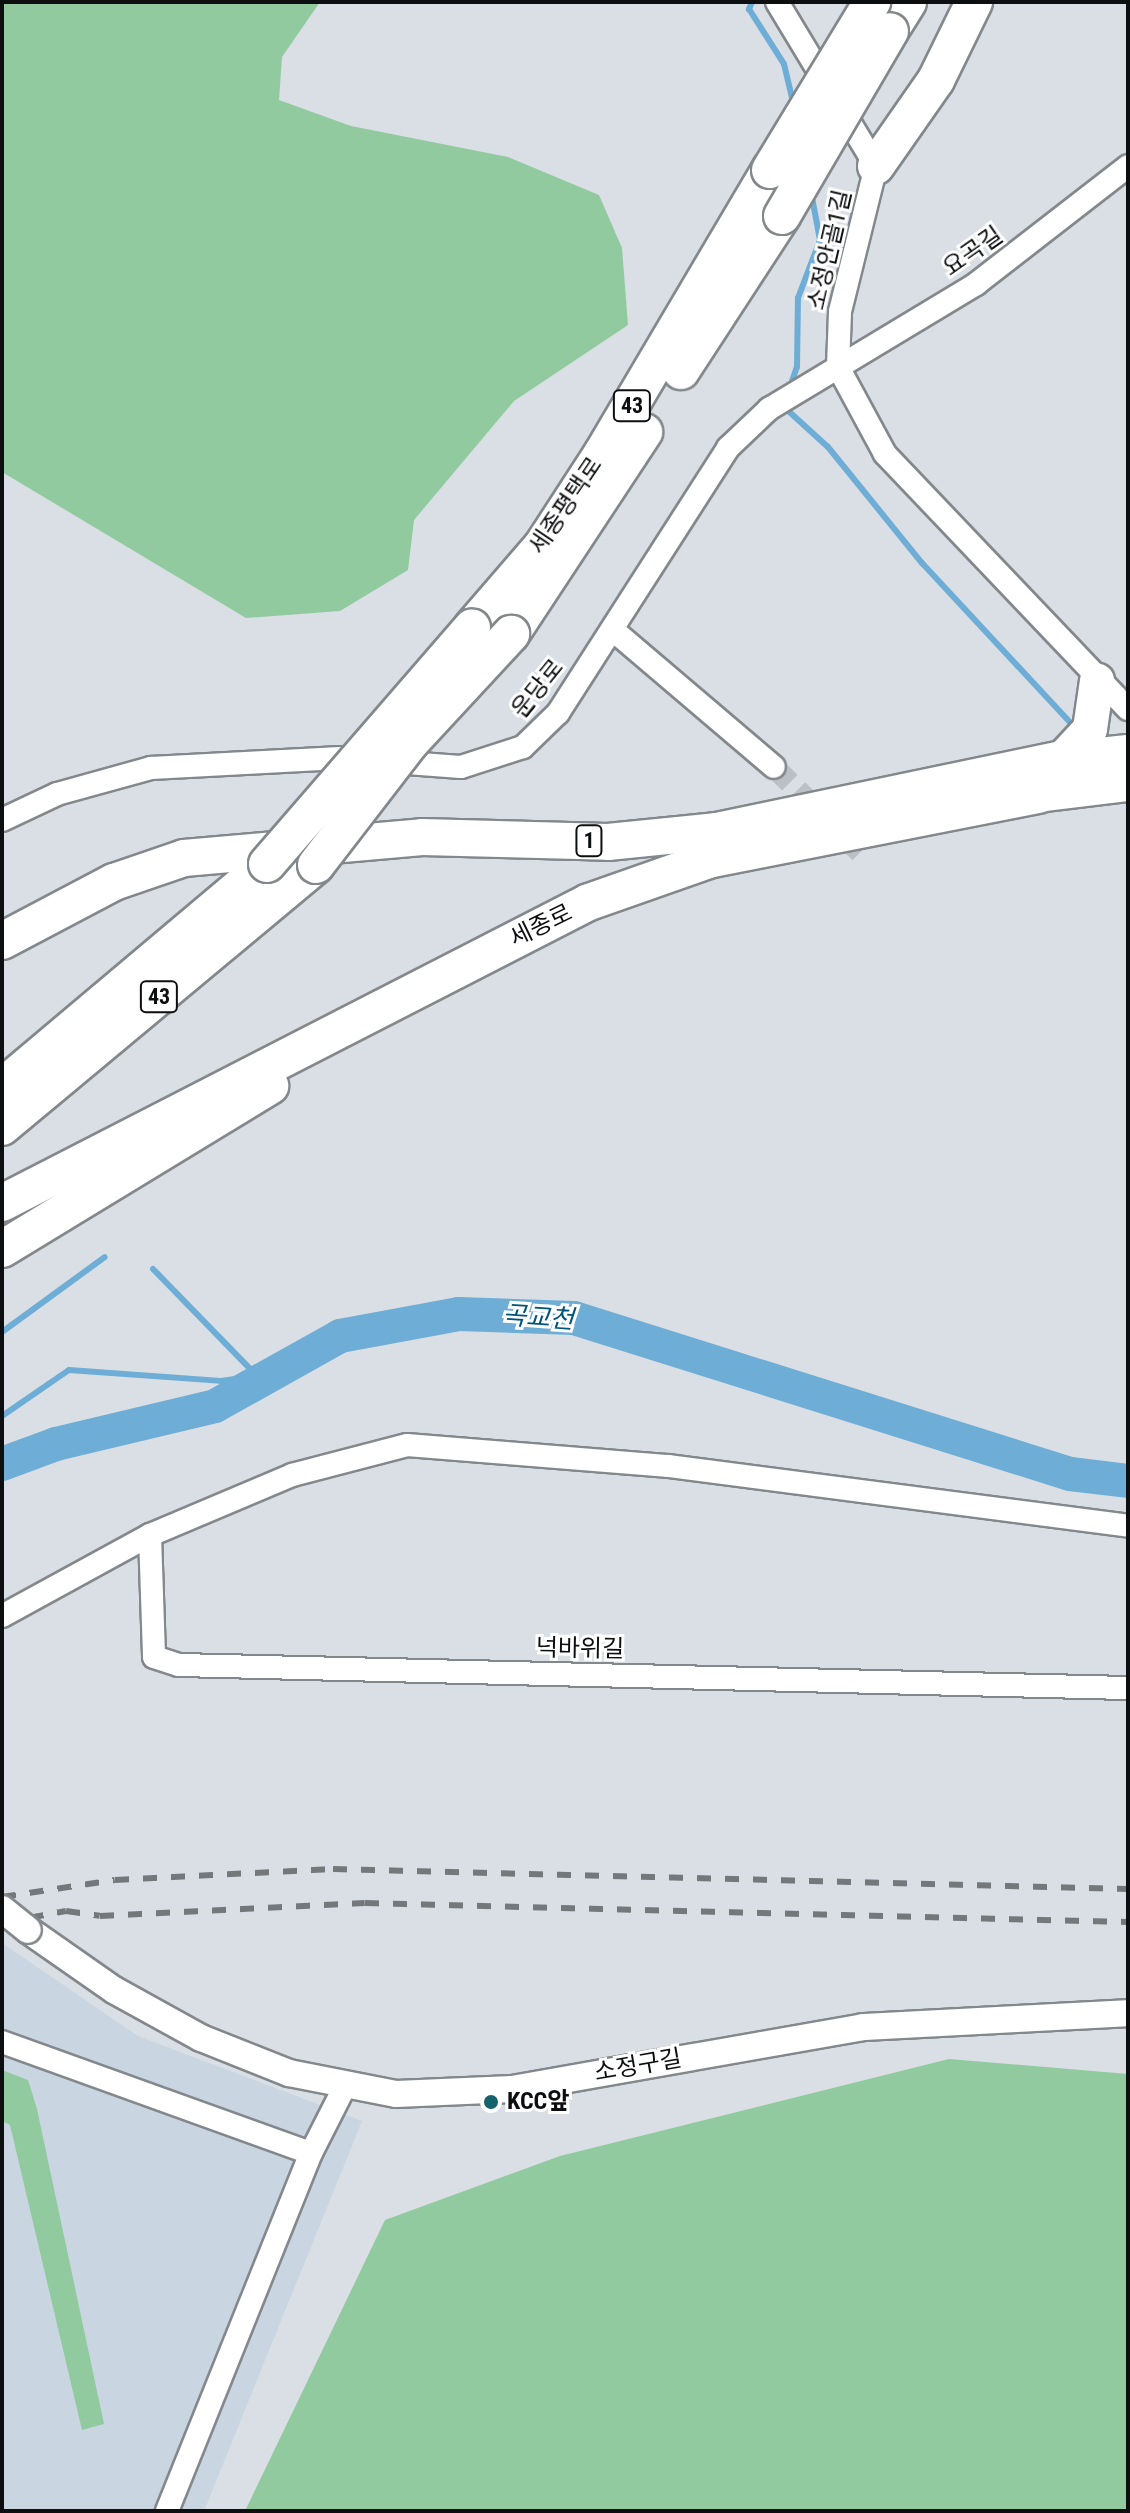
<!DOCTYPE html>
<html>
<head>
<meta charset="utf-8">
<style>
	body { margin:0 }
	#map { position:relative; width:1130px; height:2513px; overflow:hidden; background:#d9dfe4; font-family:"Roboto Condensed","Noto Sans KR",sans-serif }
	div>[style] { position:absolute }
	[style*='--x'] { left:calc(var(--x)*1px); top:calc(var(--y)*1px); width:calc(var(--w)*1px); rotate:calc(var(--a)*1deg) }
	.built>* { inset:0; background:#c9d5e0 }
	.green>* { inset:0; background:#92ca9f }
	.stream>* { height:6px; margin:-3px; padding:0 3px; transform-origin:3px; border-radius:3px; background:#6eadd5 }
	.river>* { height:34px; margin:-17px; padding:0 17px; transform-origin:17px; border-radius:17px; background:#6eadd5 }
	.minor-tunnel>* { height:22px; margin-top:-11px; transform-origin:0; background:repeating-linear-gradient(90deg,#bac0c4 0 22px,transparent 0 33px) }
	.roads { filter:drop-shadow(2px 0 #83888d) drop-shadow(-2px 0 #83888d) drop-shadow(0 2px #83888d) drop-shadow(0 -2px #83888d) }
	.minor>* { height:22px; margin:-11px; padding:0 11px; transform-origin:11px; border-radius:11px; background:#fff }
	.tertiary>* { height:26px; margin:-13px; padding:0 13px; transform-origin:13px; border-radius:13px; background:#fff }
	.primary>* { height:34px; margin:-17px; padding:0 17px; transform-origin:17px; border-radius:17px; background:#fff }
	.trunk>* { height:36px; margin:-18px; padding:0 18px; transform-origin:18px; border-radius:18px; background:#fff }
	.rail>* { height:6px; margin-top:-3px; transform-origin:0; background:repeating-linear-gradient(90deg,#74787b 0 14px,transparent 0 28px) }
	.bridges { filter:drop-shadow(2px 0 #83888d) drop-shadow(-2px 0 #83888d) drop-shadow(0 2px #83888d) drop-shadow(0 -2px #83888d) }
	.tertiary-bridge>* { height:26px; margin:-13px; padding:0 13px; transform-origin:13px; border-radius:13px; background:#fff }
	.trunk-bridge>* { height:36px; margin:-18px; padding:0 18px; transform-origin:18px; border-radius:18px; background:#fff }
	.dots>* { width:22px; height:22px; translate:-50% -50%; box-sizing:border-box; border:4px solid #fff; border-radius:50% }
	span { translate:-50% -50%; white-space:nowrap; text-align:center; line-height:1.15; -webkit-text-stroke:6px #fff; paint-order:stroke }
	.shield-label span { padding:2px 6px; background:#fff; border:2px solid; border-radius:6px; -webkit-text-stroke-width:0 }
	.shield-label { font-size:22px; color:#0c0e10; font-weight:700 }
	.street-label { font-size:24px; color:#0c0e10 }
	.poi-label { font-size:24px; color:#0c0e10; font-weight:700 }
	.left { translate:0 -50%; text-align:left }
	.water-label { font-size:26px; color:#00557b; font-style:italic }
	.frame { position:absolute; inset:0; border:4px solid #0c0e10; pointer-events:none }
</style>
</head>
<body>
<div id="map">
	<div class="built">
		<div style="clip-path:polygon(2px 1943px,138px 2036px,362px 2121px,204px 2511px,2px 2511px)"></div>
	</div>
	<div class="green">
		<div style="clip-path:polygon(2px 2px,320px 2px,282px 57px,279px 100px,351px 126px,508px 157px,599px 195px,622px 248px,628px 325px,514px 401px,414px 520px,408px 570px,340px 611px,246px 618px,2px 472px)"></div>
		<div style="clip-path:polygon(949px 2059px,1128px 2074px,1128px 2511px,245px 2511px,385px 2220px,560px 2156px)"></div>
		<div style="clip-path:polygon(2px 2070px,28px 2080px,37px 2109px,104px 2424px,82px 2430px,10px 2125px,2px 2121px)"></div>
	</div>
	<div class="stream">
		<div style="--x:752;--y:2;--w:8;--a:113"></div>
		<div style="--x:749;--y:9;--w:65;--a:57.5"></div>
		<div style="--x:784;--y:64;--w:43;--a:76.6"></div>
		<div style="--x:789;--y:390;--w:24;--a:-71"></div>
		<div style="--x:797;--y:367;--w:69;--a:-89.2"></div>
		<div style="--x:798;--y:298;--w:62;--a:-69.2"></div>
		<div style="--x:820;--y:240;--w:49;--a:-100.6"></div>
		<div style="--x:784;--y:407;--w:59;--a:42.3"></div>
		<div style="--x:828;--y:447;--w:149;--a:51"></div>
		<div style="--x:922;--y:563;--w:217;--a:47.1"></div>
		<div style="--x:153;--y:1269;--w:149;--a:45.8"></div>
		<div style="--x:2;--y:1332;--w:127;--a:-36.1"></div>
		<div style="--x:2;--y:1416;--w:81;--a:-34.5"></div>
		<div style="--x:69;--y:1370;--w:152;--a:4.1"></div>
		<div style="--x:221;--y:1381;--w:36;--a:-8"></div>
	</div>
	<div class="river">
		<div style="--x:2;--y:1464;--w:58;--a:-20.3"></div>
		<div style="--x:56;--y:1444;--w:163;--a:-13.4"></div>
		<div style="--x:215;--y:1406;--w:143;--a:-29.2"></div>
		<div style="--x:340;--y:1336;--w:121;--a:-10.5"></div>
		<div style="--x:459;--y:1314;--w:115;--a:2"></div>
		<div style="--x:574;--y:1318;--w:520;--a:17.46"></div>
		<div style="--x:1070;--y:1474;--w:58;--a:6.9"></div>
	</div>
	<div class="minor-tunnel">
		<div style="--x:774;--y:767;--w:127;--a:44.7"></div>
	</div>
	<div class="roads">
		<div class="minor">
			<div style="--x:777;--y:2;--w:192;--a:58.9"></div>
			<div style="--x:876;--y:166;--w:150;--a:103.9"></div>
			<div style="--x:840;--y:312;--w:55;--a:92.1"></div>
			<div style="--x:838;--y:367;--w:99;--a:61.6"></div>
			<div style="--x:885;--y:454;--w:352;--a:46.4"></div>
			<div style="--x:613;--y:630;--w:211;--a:40.4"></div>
			<div style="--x:2;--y:820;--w:61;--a:-25.3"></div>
			<div style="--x:57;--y:794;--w:98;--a:-15.5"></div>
			<div style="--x:151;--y:768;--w:189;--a:-3"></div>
			<div style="--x:340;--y:758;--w:121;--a:4.3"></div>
			<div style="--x:461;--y:767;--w:65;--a:-17.9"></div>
			<div style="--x:523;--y:747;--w:49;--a:-44.2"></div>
			<div style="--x:558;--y:713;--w:315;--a:-57.3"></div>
			<div style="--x:728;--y:448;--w:57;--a:-43.6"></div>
			<div style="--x:769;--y:409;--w:242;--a:-31.1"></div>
			<div style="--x:976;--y:284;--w:192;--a:-37.8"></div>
			<div style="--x:150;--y:1535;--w:154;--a:-22.9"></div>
			<div style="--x:292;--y:1475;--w:119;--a:-14.6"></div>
			<div style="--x:407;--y:1445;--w:263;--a:4.6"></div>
			<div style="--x:669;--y:1466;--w:463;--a:7.4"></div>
			<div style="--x:2;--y:1616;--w:169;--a:-28.7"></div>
			<div style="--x:150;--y:1535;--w:122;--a:88.1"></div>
			<div style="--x:154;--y:1657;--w:26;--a:18"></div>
			<div style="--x:179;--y:1665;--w:949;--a:1.39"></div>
			<div style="--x:2;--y:2042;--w:328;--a:19.8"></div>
			<div style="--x:311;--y:2153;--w:73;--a:-63.1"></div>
			<div style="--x:167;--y:2511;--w:386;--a:-68.1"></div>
		</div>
		<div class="tertiary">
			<div style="--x:28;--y:1930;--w:105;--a:34.9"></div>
			<div style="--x:114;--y:1990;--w:99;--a:28.9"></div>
			<div style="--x:201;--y:2038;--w:95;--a:21.7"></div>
			<div style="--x:289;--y:2073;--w:109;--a:11.1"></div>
			<div style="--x:396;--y:2094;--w:116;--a:-2.5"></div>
			<div style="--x:512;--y:2089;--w:356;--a:-10"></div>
			<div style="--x:863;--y:2027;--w:265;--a:-3"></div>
		</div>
		<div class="primary">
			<div style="--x:1062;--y:759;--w:41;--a:-47"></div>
			<div style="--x:1090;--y:729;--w:49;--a:-81.7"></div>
			<div style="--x:1062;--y:759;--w:66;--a:-6.1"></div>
			<div style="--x:1038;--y:795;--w:91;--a:-7"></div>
		</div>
		<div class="trunk">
			<div style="--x:890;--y:31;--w:34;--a:-58"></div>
			<div style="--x:876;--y:166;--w:105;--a:-55.1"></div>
			<div style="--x:936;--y:80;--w:87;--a:-64"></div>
			<div style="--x:681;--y:371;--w:185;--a:-56.9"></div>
			<div style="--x:472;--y:627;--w:107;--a:-49.2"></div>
			<div style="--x:542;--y:546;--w:112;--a:-57"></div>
			<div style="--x:603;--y:452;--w:328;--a:-59.4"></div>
			<div style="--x:511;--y:634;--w:242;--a:-56.6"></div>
			<div style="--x:2;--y:941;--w:127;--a:-27.8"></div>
			<div style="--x:114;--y:882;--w:74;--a:-18.9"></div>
			<div style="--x:184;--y:858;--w:239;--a:-5"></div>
			<div style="--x:422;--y:837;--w:186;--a:1.5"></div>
			<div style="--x:608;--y:842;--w:110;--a:-5.8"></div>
			<div style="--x:717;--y:831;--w:352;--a:-11.8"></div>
			<div style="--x:2;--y:1087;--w:346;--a:-40.1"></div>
			<div style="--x:2;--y:1127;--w:409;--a:-39.8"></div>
			<div style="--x:2;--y:1203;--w:660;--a:-27.15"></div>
			<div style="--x:589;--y:902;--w:130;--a:-19.3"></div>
			<div style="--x:712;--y:859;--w:332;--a:-11.1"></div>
			<div style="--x:2;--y:1249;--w:314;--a:-31.3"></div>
		</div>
	</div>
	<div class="rail">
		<div style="--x:2;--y:1897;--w:114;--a:-8.6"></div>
		<div style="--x:115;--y:1880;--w:218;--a:-2.9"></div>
		<div style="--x:333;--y:1869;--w:795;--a:1.44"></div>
		<div style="--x:2;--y:1923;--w:65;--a:-10.6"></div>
		<div style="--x:66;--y:1911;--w:34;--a:8"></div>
		<div style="--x:100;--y:1916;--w:265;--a:-2.8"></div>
		<div style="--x:365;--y:1903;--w:763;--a:1.43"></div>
	</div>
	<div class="bridges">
		<div class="tertiary-bridge">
			<div style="--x:2;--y:1909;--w:33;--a:39"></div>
		</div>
		<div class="trunk-bridge">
			<div style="--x:770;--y:170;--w:197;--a:-58.7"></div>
			<div style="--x:782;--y:216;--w:214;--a:-59.7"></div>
			<div style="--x:267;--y:864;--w:313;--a:-49.1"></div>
			<div style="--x:316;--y:865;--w:154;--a:-52.4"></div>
			<div style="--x:410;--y:743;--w:149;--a:-47.2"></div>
		</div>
	</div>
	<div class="dots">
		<div style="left:491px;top:2102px;background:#16646b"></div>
	</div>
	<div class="shield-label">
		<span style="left:632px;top:406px">43</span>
		<span style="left:589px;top:841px">1</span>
		<span style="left:159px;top:997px">43</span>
	</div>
	<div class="street-label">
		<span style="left:830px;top:250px;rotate:-77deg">소정안골1길</span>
		<span style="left:973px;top:252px;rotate:-35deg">요곡길</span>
		<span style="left:566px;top:506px;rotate:-56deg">세종평택로</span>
		<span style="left:538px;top:689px;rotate:-51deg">운당로</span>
		<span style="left:541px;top:926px;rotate:-26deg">세종로</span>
		<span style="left:580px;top:1649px;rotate:1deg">넉바위길</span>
		<span style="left:638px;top:2066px;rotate:-10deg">소정구길</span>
	</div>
	<div class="poi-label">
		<span class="left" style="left:507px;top:2102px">KCC앞</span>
	</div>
	<div class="water-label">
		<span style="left:538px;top:1318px;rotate:4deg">곡교천</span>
	</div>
	<div class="frame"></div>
</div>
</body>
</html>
